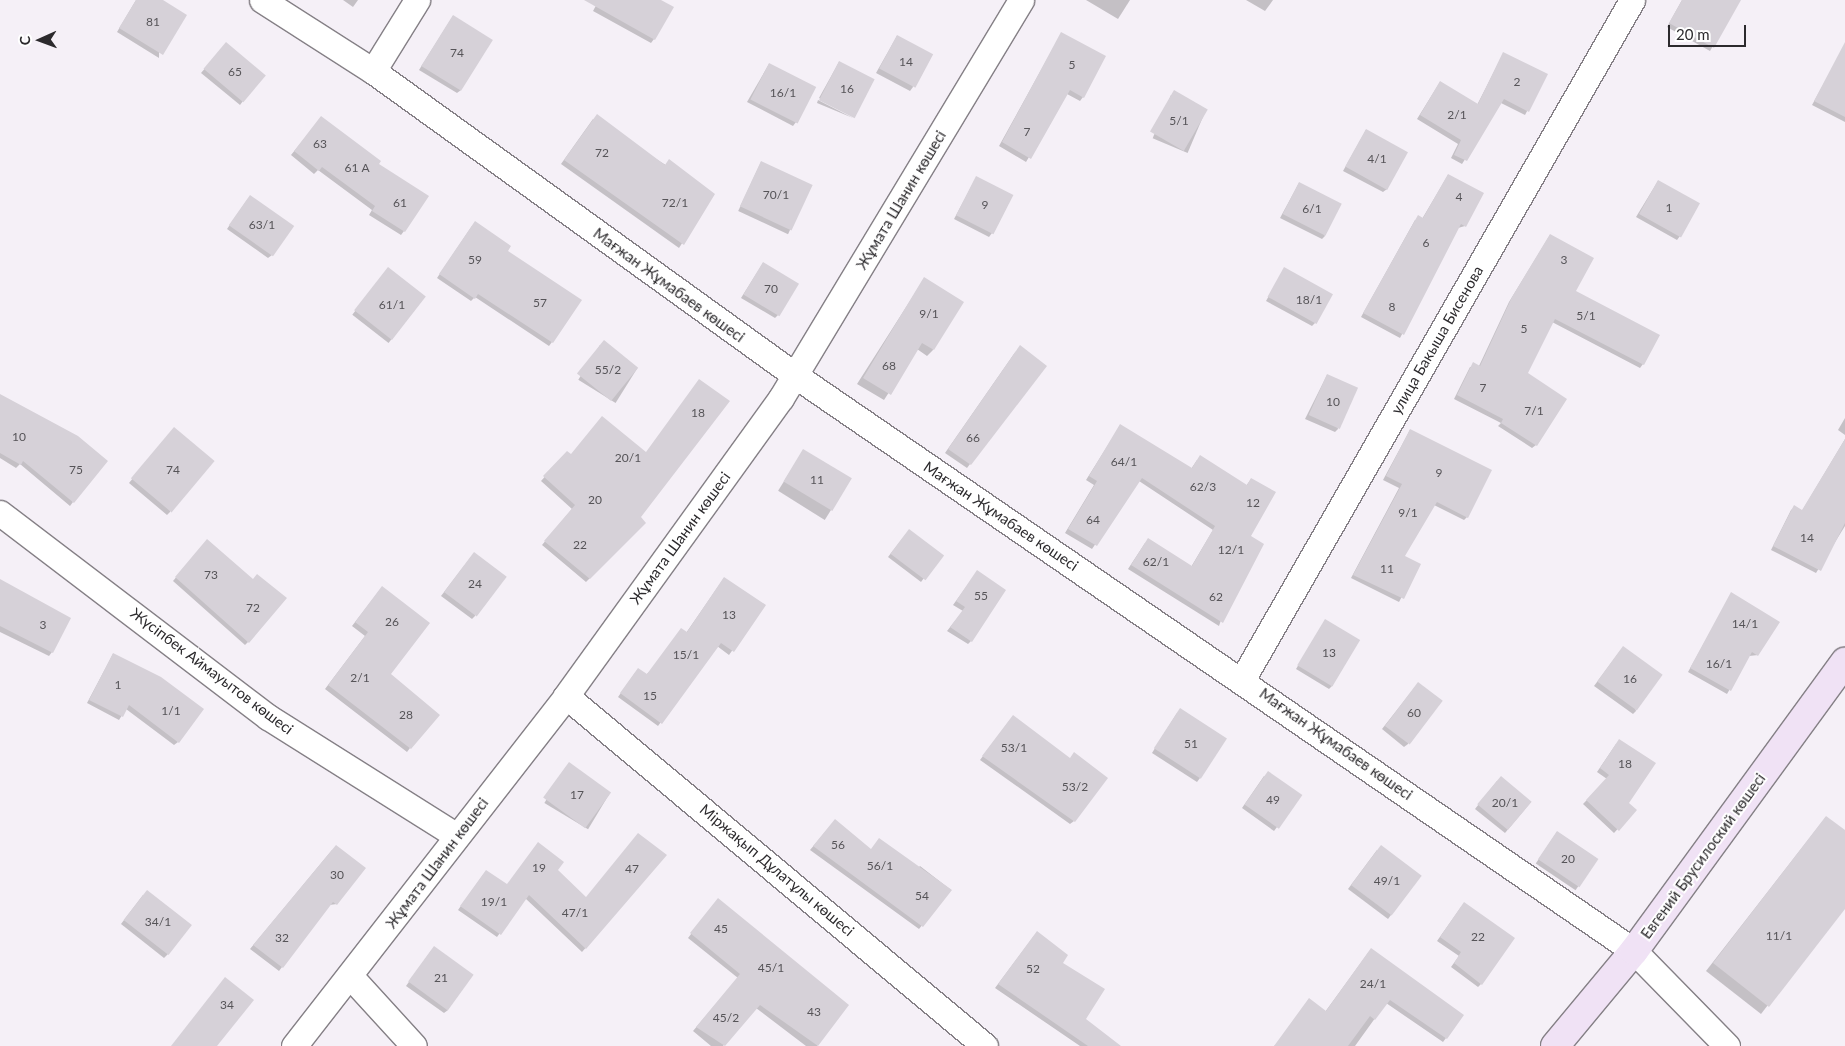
<!DOCTYPE html>
<html>
<head>
<meta charset="utf-8">
<style>
	body { margin:0 }
	#map { position:relative; width:1845px; height:1046px; overflow:hidden; background:#f5f0f7; font-family:Lato,sans-serif }
	div>[style] { position:absolute }
	[style*='--x'] { left:calc(var(--x)*1px); top:calc(var(--y)*1px); width:calc(var(--w)*1px); rotate:calc(var(--a)*1deg) }
	.shadow>* { inset:0; background:#0003; transform-origin:0 0 }
	.building>* { inset:0; background:#d6d1d8; transform-origin:0 0 }
	.roads { filter:drop-shadow(1px 0 #858086) drop-shadow(-1px 0 #858086) drop-shadow(0 1px #858086) drop-shadow(0 -1px #858086) }
	.minor>* { height:25px; margin:-12.5px; padding:0 12.5px; transform-origin:12.5px; border-radius:12.5px; background:#fff }
	.secondary>* { height:28px; margin:-14px; padding:0 14px; transform-origin:14px; border-radius:14px; background:#f0e2f5 }
	span { translate:-50% -50%; white-space:nowrap; text-align:center; line-height:1.15; -webkit-text-stroke:4px #fff; paint-order:stroke }
	.number-label { font-size:12px; color:#565458 }
	.number-label span { -webkit-text-stroke-width:0 }
	.street-label { font-size:15px; color:#2c2a2d }
	.north { position:absolute; left:15px; top:15px; width:50px; height:50px; -webkit-text-stroke:4px #fff; paint-order:stroke; rotate:268deg; font-size:14px; font-weight:700; line-height:20px; text-align:center; color:#2c2a2d }
	.north::after { content:''; display:block; margin:auto; width:18px; height:22px; background:#2c2a2d; clip-path:polygon(50% 0,100% 100%,50% 72%,0 100%) }
	.scale { position:absolute; left:1668px; top:25px; width:78px; height:22px; box-sizing:border-box; border:2px solid #2c2a2d; border-top:0; padding-left:6px; font-size:15px; line-height:18px; white-space:nowrap; color:#2c2a2d; -webkit-text-stroke:4px #fff; paint-order:stroke }
</style>
</head>
<body>
<div id="map">
	<div class="shadow">
		<div style="clip-path:polygon(136px 0,160px 0,159px 58px,117px 32px)"></div>
		<div style="clip-path:polygon(343px 0,358px 0,353px 7px)"></div>
		<div style="clip-path:polygon(599px 0,659px 0,654px 39px,651px 43px,593px 11px)"></div>
		<div style="clip-path:polygon(1086px 0,1130px 0,1118px 19px)"></div>
		<div style="clip-path:polygon(1246px 0,1273px 0,1265px 11px)"></div>
		<div style="clip-path:polygon(1682px 0,1739px 1px,1710px 51px,1667px 27px)"></div>
		<div style="clip-path:polygon(453px 16px,461px 90px,457px 93px,419px 70px)"></div>
		<div style="clip-path:polygon(1061px 34px,1083px 97px,1080px 101px,1067px 94px,1026px 162px,999px 146px)"></div>
		<div style="clip-path:polygon(897px 36px,913px 87px,910px 91px,876px 73px)"></div>
		<div style="clip-path:polygon(223px 47px,243px 101px,240px 105px,201px 73px)"></div>
		<div style="clip-path:polygon(1503px 54px,1546px 75px,1525px 115px,1501px 103px,1462px 164px,1451px 158px,1458px 144px,1417px 119px,1440px 82px,1477px 105px)"></div>
		<div style="clip-path:polygon(839px 62px,855px 116px,819px 98px)"></div>
		<div style="clip-path:polygon(769px 64px,796px 122px,793px 126px,747px 102px)"></div>
		<div style="clip-path:polygon(1833px 67px,1845px 73px,1845px 122px,1812px 105px)"></div>
		<div style="left:1171px;top:95px;width:38px;height:47px;rotate:23deg"></div>
		<div style="clip-path:polygon(818px 100px,853px 118px,817px 103px)"></div>
		<div style="clip-path:polygon(593px 119px,713px 195px,679px 248px,561px 164px)"></div>
		<div style="clip-path:polygon(318px 122px,377px 164px,404px 231px,401px 235px,369px 215px,372px 210px,318px 170px,314px 174px,291px 155px)"></div>
		<div style="clip-path:polygon(1366px 130px,1387px 189px,1383px 192px,1343px 171px)"></div>
		<div style="left:761px;top:162px;width:55px;height:54px;rotate:25deg"></div>
		<div style="clip-path:polygon(1448px 175px,1465px 226px,1458px 228px,1400px 338px,1361px 317px,1415px 220px,1422px 219px)"></div>
		<div style="clip-path:polygon(976px 178px,992px 233px,989px 237px,954px 219px)"></div>
		<div style="clip-path:polygon(1658px 181px,1680px 236px,1677px 240px,1636px 217px)"></div>
		<div style="clip-path:polygon(1299px 183px,1325px 236px,1322px 239px,1280px 218px)"></div>
		<div style="clip-path:polygon(247px 200px,272px 255px,268px 258px,227px 229px)"></div>
		<div style="clip-path:polygon(472px 226px,506px 251px,552px 342px,549px 346px,475px 297px,471px 301px,437px 278px)"></div>
		<div style="clip-path:polygon(1550px 235px,1575px 292px,1643px 364px,1640px 368px,1552px 322px,1526px 374px,1536px 445px,1532px 448px,1498px 426px,1501px 423px,1454px 399px,1470px 367px,1479px 366px,1509px 302px)"></div>
		<div style="clip-path:polygon(763px 263px,778px 315px,775px 318px,741px 298px)"></div>
		<div style="left:388px;top:269px;width:46px;height:58px;rotate:38deg"></div>
		<div style="clip-path:polygon(1284px 269px,1316px 322px,1312px 326px,1266px 301px)"></div>
		<div style="clip-path:polygon(924px 279px,933px 350px,927px 356px,917px 349px,884px 400px,857px 384px)"></div>
		<div style="left:600px;top:345px;width:44px;height:41px;rotate:32deg"></div>
		<div style="clip-path:polygon(1016px 351px,970px 464px,967px 468px,945px 453px)"></div>
		<div style="clip-path:polygon(1327px 375px,1338px 429px,1335px 432px,1305px 419px)"></div>
		<div style="clip-path:polygon(0 395px,73px 502px,70px 506px,20px 464px,16px 468px,0 458px)"></div>
		<div style="clip-path:polygon(1845px 418px,1845px 435px,1838px 430px)"></div>
		<div style="clip-path:polygon(1120px 426px,1191px 469px,1197px 460px,1246px 486px,1251px 479px,1249px 537px,1219px 626px,1128px 569px,1145px 543px,1191px 567px,1213px 530px,1139px 481px,1092px 549px,1065px 533px,1094px 485px,1086px 480px)"></div>
		<div style="clip-path:polygon(1410px 430px,1467px 517px,1464px 520px,1434px 505px,1403px 557px,1419px 565px,1399px 602px,1351px 578px,1399px 488px,1383px 480px)"></div>
		<div style="clip-path:polygon(171px 432px,170px 512px,167px 515px,129px 483px)"></div>
		<div style="clip-path:polygon(1845px 439px,1845px 526px,1816px 573px,1771px 550px,1791px 510px,1795px 507px,1802px 511px)"></div>
		<div style="left:803px;top:451px;width:55px;height:47px;rotate:32deg"></div>
		<div style="clip-path:polygon(567px 452px,645px 523px,586px 582px,542px 545px,572px 509px,541px 481px)"></div>
		<div style="clip-path:polygon(906px 534px,924px 578px,921px 582px,888px 557px)"></div>
		<div style="clip-path:polygon(204px 544px,248px 642px,245px 645px,173px 581px)"></div>
		<div style="clip-path:polygon(471px 557px,475px 616px,472px 619px,441px 596px)"></div>
		<div style="clip-path:polygon(977px 572px,971px 641px,968px 644px,947px 631px,963px 611px,953px 605px)"></div>
		<div style="clip-path:polygon(724px 578px,764px 606px,729px 655px,717px 646px,658px 726px,618px 697px,635px 673px,646px 675px,686px 633px)"></div>
		<div style="clip-path:polygon(0 581px,52px 652px,49px 656px,0 632px)"></div>
		<div style="clip-path:polygon(379px 591px,389px 674px,410px 748px,407px 752px,325px 689px,365px 636px,352px 626px)"></div>
		<div style="clip-path:polygon(1732px 593px,1758px 655px,1749px 656px,1727px 694px,1688px 672px)"></div>
		<div style="clip-path:polygon(1325px 621px,1333px 685px,1329px 689px,1296px 669px)"></div>
		<div style="clip-path:polygon(1620px 651px,1636px 711px,1633px 714px,1594px 686px)"></div>
		<div style="clip-path:polygon(113px 654px,178px 742px,174px 745px,126px 709px,119px 720px,87px 703px)"></div>
		<div style="clip-path:polygon(1415px 687px,1408px 744px,1404px 747px,1382px 729px)"></div>
		<div style="clip-path:polygon(1177px 713px,1200px 778px,1197px 782px,1152px 753px)"></div>
		<div style="clip-path:polygon(1010px 720px,1074px 821px,1070px 824px,980px 760px)"></div>
		<div style="clip-path:polygon(1616px 744px,1628px 803px,1635px 810px,1614px 833px,1583px 804px,1607px 779px,1597px 772px)"></div>
		<div style="left:566px;top:767px;width:51px;height:42px;rotate:31deg"></div>
		<div style="clip-path:polygon(1264px 776px,1300px 796px,1274px 831px,1242px 808px)"></div>
		<div style="clip-path:polygon(1497px 781px,1531px 802px,1505px 833px,1475px 809px)"></div>
		<div style="clip-path:polygon(1826px 817px,1845px 832px,1845px 906px,1761px 1014px,1706px 971px)"></div>
		<div style="clip-path:polygon(832px 824px,870px 850px,917px 869px,920px 866px,951px 890px,919px 929px,810px 850px)"></div>
		<div style="left:1557px;top:832px;width:48px;height:38px;rotate:34deg"></div>
		<div style="clip-path:polygon(332px 850px,337px 904px,329px 905px,279px 971px,250px 949px)"></div>
		<div style="clip-path:polygon(1377px 850px,1391px 915px,1388px 919px,1348px 889px)"></div>
		<div style="clip-path:polygon(665px 856px,582px 952px,525px 898px,497px 937px,458px 910px,483px 875px,506px 885px,556px 870px,586px 899px)"></div>
		<div style="clip-path:polygon(143px 895px,168px 954px,164px 958px,121px 924px)"></div>
		<div style="clip-path:polygon(715px 903px,847px 1006px,817px 1046px,806px 1046px,756px 1008px,723px 1046px,711px 1046px,693px 1031px,738px 978px,688px 938px)"></div>
		<div style="clip-path:polygon(1461px 907px,1481px 984px,1478px 987px,1451px 967px,1459px 956px,1437px 941px)"></div>
		<div style="clip-path:polygon(1034px 936px,1061px 963px,1084px 1019px,1119px 1046px,1080px 1046px,995px 988px)"></div>
		<div style="clip-path:polygon(431px 951px,448px 1010px,444px 1013px,406px 986px)"></div>
		<div style="clip-path:polygon(1368px 953px,1446px 1038px,1443px 1042px,1386px 1003px,1355px 1046px,1274px 1046px,1325px 1012px)"></div>
	</div>
	<div class="building">
		<div style="clip-path:polygon(136px 0,163px 0,187px 15px,163px 55px,119px 28px)"></div>
		<div style="clip-path:polygon(584px 0,661px 0,674px 7px,655px 40px)"></div>
		<div style="clip-path:polygon(1682px 0,1741px 0,1714px 48px,1669px 23px)"></div>
		<div style="left:453px;top:15px;width:47px;height:60px;rotate:32deg"></div>
		<div style="clip-path:polygon(1061px 32px,1106px 56px,1084px 98px,1070px 90px,1031px 159px,1002px 142px)"></div>
		<div style="left:897px;top:35px;width:41px;height:38px;rotate:28deg"></div>
		<div style="left:226px;top:42px;width:52px;height:35px;rotate:40deg"></div>
		<div style="clip-path:polygon(1845px 42px,1845px 117px,1814px 101px)"></div>
		<div style="clip-path:polygon(1503px 52px,1548px 74px,1529px 112px,1504px 99px,1467px 161px,1454px 155px,1461px 140px,1420px 115px,1440px 81px,1478px 104px)"></div>
		<div style="left:839px;top:61px;width:40px;height:44px;rotate:27deg"></div>
		<div style="left:769px;top:63px;width:53px;height:41px;rotate:27deg"></div>
		<div style="left:1174px;top:90px;width:39px;height:48px;rotate:30deg"></div>
		<div style="clip-path:polygon(597px 114px,665px 165px,669px 159px,715px 194px,684px 245px,564px 160px)"></div>
		<div style="clip-path:polygon(321px 116px,381px 161px,379px 164px,429px 196px,405px 232px,372px 211px,375px 206px,322px 167px,319px 171px,294px 151px)"></div>
		<div style="left:1366px;top:129px;width:48px;height:43px;rotate:29deg"></div>
		<div style="left:761px;top:161px;width:57px;height:50px;rotate:25deg"></div>
		<div style="clip-path:polygon(1448px 174px,1484px 193px,1466px 227px,1461px 224px,1404px 335px,1363px 313px,1418px 215px,1423px 218px)"></div>
		<div style="left:976px;top:176px;width:42px;height:44px;rotate:27deg"></div>
		<div style="left:1658px;top:180px;width:48px;height:39px;rotate:29deg"></div>
		<div style="left:1299px;top:182px;width:48px;height:36px;rotate:27deg"></div>
		<div style="left:250px;top:195px;width:54px;height:37px;rotate:35deg"></div>
		<div style="clip-path:polygon(475px 221px,511px 246px,508px 251px,582px 300px,553px 343px,478px 294px,475px 299px,439px 274px)"></div>
		<div style="clip-path:polygon(1550px 234px,1594px 258px,1576px 291px,1660px 335px,1644px 365px,1555px 319px,1528px 373px,1567px 399px,1537px 446px,1501px 423px,1503px 419px,1457px 395px,1473px 362px,1480px 366px,1512px 297px)"></div>
		<div style="left:763px;top:262px;width:42px;height:38px;rotate:31deg"></div>
		<div style="left:388px;top:267px;width:48px;height:55px;rotate:38deg"></div>
		<div style="left:1284px;top:267px;width:56px;height:34px;rotate:29deg"></div>
		<div style="clip-path:polygon(924px 277px,964px 302px,934px 350px,922px 343px,891px 395px,863px 378px)"></div>
		<div style="left:604px;top:340px;width:44px;height:43px;rotate:39deg"></div>
		<div style="clip-path:polygon(1020px 345px,1047px 366px,971px 465px,948px 449px)"></div>
		<div style="left:1327px;top:374px;width:34px;height:45px;rotate:24deg"></div>
		<div style="clip-path:polygon(699px 379px,730px 401px,641px 517px,646px 523px,590px 579px,544px 541px,575px 505px,543px 476px,567px 451px,571px 454px,602px 416px,646px 452px)"></div>
		<div style="clip-path:polygon(0 394px,78px 436px,108px 461px,74px 503px,23px 461px,21px 465px,0 453px)"></div>
		<div style="clip-path:polygon(1120px 424px,1192px 468px,1200px 455px,1247px 485px,1251px 478px,1276px 492px,1251px 536px,1264px 544px,1223px 623px,1131px 565px,1148px 538px,1192px 566px,1215px 526px,1142px 478px,1097px 546px,1068px 529px,1097px 481px,1089px 476px)"></div>
		<div style="left:174px;top:427px;width:53px;height:67px;rotate:40deg"></div>
		<div style="clip-path:polygon(1410px 429px,1492px 470px,1468px 518px,1437px 502px,1405px 556px,1421px 564px,1404px 599px,1353px 575px,1402px 484px,1386px 476px)"></div>
		<div style="clip-path:polygon(1845px 439px,1845px 523px,1821px 571px,1773px 546px,1794px 505px,1802px 510px)"></div>
		<div style="left:803px;top:449px;width:57px;height:38px;rotate:31deg"></div>
		<div style="left:909px;top:529px;width:44px;height:31px;rotate:37deg"></div>
		<div style="clip-path:polygon(207px 539px,253px 579px,257px 574px,287px 598px,249px 643px,175px 577px)"></div>
		<div style="left:474px;top:552px;width:41px;height:50px;rotate:37deg"></div>
		<div style="clip-path:polygon(977px 570px,1006px 590px,972px 642px,950px 627px,965px 607px,956px 601px)"></div>
		<div style="clip-path:polygon(724px 577px,766px 605px,734px 652px,721px 643px,662px 724px,620px 693px,638px 668px,647px 674px,681px 628px,687px 632px)"></div>
		<div style="clip-path:polygon(0 579px,71px 618px,53px 653px,0 626px)"></div>
		<div style="clip-path:polygon(382px 586px,430px 623px,391px 674px,440px 715px,411px 749px,328px 685px,368px 632px,355px 622px)"></div>
		<div style="clip-path:polygon(1731px 592px,1780px 622px,1758px 656px,1752px 652px,1731px 691px,1690px 668px)"></div>
		<div style="left:1325px;top:619px;width:41px;height:54px;rotate:31deg"></div>
		<div style="left:1623px;top:646px;width:49px;height:44px;rotate:36deg"></div>
		<div style="clip-path:polygon(113px 653px,161px 677px,204px 709px,179px 743px,129px 705px,123px 717px,89px 700px)"></div>
		<div style="left:1418px;top:682px;width:31px;height:55px;rotate:37deg"></div>
		<div style="left:1180px;top:708px;width:56px;height:48px;rotate:33deg"></div>
		<div style="clip-path:polygon(1013px 715px,1070px 758px,1074px 752px,1108px 778px,1075px 822px,982px 756px)"></div>
		<div style="clip-path:polygon(1619px 739px,1656px 763px,1629px 803px,1637px 810px,1619px 831px,1586px 800px,1609px 775px,1600px 768px)"></div>
		<div style="left:569px;top:762px;width:52px;height:44px;rotate:36deg"></div>
		<div style="left:1268px;top:771px;width:42px;height:41px;rotate:35deg"></div>
		<div style="left:1501px;top:776px;width:40px;height:37px;rotate:40deg"></div>
		<div style="clip-path:polygon(1826px 816px,1845px 830px,1845px 909px,1769px 1007px,1713px 963px)"></div>
		<div style="clip-path:polygon(835px 819px,871px 849px,879px 838px,952px 890px,923px 927px,813px 846px)"></div>
		<div style="left:1557px;top:831px;width:50px;height:34px;rotate:34deg"></div>
		<div style="clip-path:polygon(638px 833px,667px 855px,586px 949px,529px 895px,501px 935px,460px 906px,486px 870px,507px 884px,538px 842px,564px 862px,558px 870px,586px 897px)"></div>
		<div style="clip-path:polygon(336px 845px,366px 868px,337px 905px,333px 902px,283px 968px,253px 945px)"></div>
		<div style="left:1381px;top:845px;width:51px;height:50px;rotate:37deg"></div>
		<div style="left:147px;top:890px;width:57px;height:38px;rotate:38deg"></div>
		<div style="clip-path:polygon(718px 898px,849px 1005px,818px 1046px,760px 1005px,725px 1046px,696px 1027px,740px 974px,690px 933px)"></div>
		<div style="clip-path:polygon(1464px 902px,1515px 938px,1482px 985px,1454px 963px,1461px 952px,1440px 937px)"></div>
		<div style="clip-path:polygon(1037px 931px,1068px 955px,1063px 963px,1105px 989px,1086px 1019px,1121px 1046px,1088px 1046px,998px 984px)"></div>
		<div style="left:434px;top:946px;width:49px;height:44px;rotate:36deg"></div>
		<div style="clip-path:polygon(1371px 948px,1464px 1015px,1447px 1039px,1390px 1000px,1375px 1020px,1370px 1016px,1348px 1046px,1274px 1046px,1309px 998px,1326px 1011px)"></div>
		<div style="clip-path:polygon(225px 977px,254px 1000px,217px 1046px,171px 1046px)"></div>
	</div>
	<div class="roads">
		<div class="minor">
			<div style="--x:262;--y:0;--w:132;--a:32.6"></div>
			<div style="--x:373;--y:71;--w:521;--a:35.79"></div>
			<div style="--x:796;--y:376;--w:1016;--a:34.46"></div>
			<div style="--x:1634;--y:951;--w:133;--a:45.6"></div>
			<div style="--x:373;--y:71;--w:84;--a:-58.2"></div>
			<div style="--x:0;--y:513;--w:337;--a:37.3"></div>
			<div style="--x:268;--y:717;--w:223;--a:32.2"></div>
			<div style="--x:1242;--y:680;--w:784;--a:-60.16"></div>
			<div style="--x:566;--y:696;--w:546;--a:39.87"></div>
			<div style="--x:351;--y:977;--w:93;--a:47.6"></div>
			<div style="--x:294;--y:1046;--w:443;--a:-52.1"></div>
			<div style="--x:566;--y:696;--w:367;--a:-54.2"></div>
			<div style="--x:781;--y:398;--w:465;--a:-58.9"></div>
		</div>
		<div class="secondary">
			<div style="--x:1555;--y:1046;--w:124;--a:-50.3"></div>
			<div style="--x:1634;--y:951;--w:358;--a:-53.9"></div>
		</div>
	</div>
	<div class="number-label">
		<span style="left:153px;top:22px">81</span>
		<span style="left:457px;top:53px">74</span>
		<span style="left:906px;top:62px">14</span>
		<span style="left:1072px;top:65px">5</span>
		<span style="left:235px;top:72px">65</span>
		<span style="left:1517px;top:82px">2</span>
		<span style="left:847px;top:89px">16</span>
		<span style="left:783px;top:93px">16/1</span>
		<span style="left:1457px;top:115px">2/1</span>
		<span style="left:1179px;top:121px">5/1</span>
		<span style="left:1027px;top:132px">7</span>
		<span style="left:320px;top:144px">63</span>
		<span style="left:602px;top:153px">72</span>
		<span style="left:1377px;top:159px">4/1</span>
		<span style="left:357px;top:168px">61 А</span>
		<span style="left:776px;top:195px">70/1</span>
		<span style="left:1459px;top:197px">4</span>
		<span style="left:400px;top:203px">61</span>
		<span style="left:675px;top:203px">72/1</span>
		<span style="left:985px;top:205px">9</span>
		<span style="left:1669px;top:208px">1</span>
		<span style="left:1312px;top:209px">6/1</span>
		<span style="left:262px;top:225px">63/1</span>
		<span style="left:1426px;top:243px">6</span>
		<span style="left:475px;top:260px">59</span>
		<span style="left:1564px;top:260px">3</span>
		<span style="left:771px;top:289px">70</span>
		<span style="left:1309px;top:300px">18/1</span>
		<span style="left:540px;top:303px">57</span>
		<span style="left:392px;top:305px">61/1</span>
		<span style="left:1392px;top:307px">8</span>
		<span style="left:929px;top:314px">9/1</span>
		<span style="left:1586px;top:316px">5/1</span>
		<span style="left:1524px;top:329px">5</span>
		<span style="left:889px;top:366px">68</span>
		<span style="left:608px;top:370px">55/2</span>
		<span style="left:1483px;top:388px">7</span>
		<span style="left:1333px;top:402px">10</span>
		<span style="left:1534px;top:411px">7/1</span>
		<span style="left:698px;top:413px">18</span>
		<span style="left:19px;top:437px">10</span>
		<span style="left:973px;top:438px">66</span>
		<span style="left:628px;top:458px">20/1</span>
		<span style="left:1124px;top:462px">64/1</span>
		<span style="left:76px;top:470px">75</span>
		<span style="left:173px;top:470px">74</span>
		<span style="left:1439px;top:473px">9</span>
		<span style="left:817px;top:480px">11</span>
		<span style="left:1203px;top:487px">62/3</span>
		<span style="left:595px;top:500px">20</span>
		<span style="left:1253px;top:503px">12</span>
		<span style="left:1408px;top:513px">9/1</span>
		<span style="left:1093px;top:520px">64</span>
		<span style="left:1807px;top:538px">14</span>
		<span style="left:580px;top:545px">22</span>
		<span style="left:1231px;top:550px">12/1</span>
		<span style="left:1156px;top:562px">62/1</span>
		<span style="left:1387px;top:569px">11</span>
		<span style="left:211px;top:575px">73</span>
		<span style="left:475px;top:584px">24</span>
		<span style="left:981px;top:596px">55</span>
		<span style="left:1216px;top:597px">62</span>
		<span style="left:253px;top:608px">72</span>
		<span style="left:729px;top:615px">13</span>
		<span style="left:392px;top:622px">26</span>
		<span style="left:1745px;top:624px">14/1</span>
		<span style="left:43px;top:625px">3</span>
		<span style="left:1329px;top:653px">13</span>
		<span style="left:686px;top:655px">15/1</span>
		<span style="left:1719px;top:664px">16/1</span>
		<span style="left:360px;top:678px">2/1</span>
		<span style="left:1630px;top:679px">16</span>
		<span style="left:118px;top:685px">1</span>
		<span style="left:650px;top:696px">15</span>
		<span style="left:171px;top:711px">1/1</span>
		<span style="left:1414px;top:713px">60</span>
		<span style="left:406px;top:715px">28</span>
		<span style="left:1191px;top:744px">51</span>
		<span style="left:1014px;top:748px">53/1</span>
		<span style="left:1625px;top:764px">18</span>
		<span style="left:1075px;top:787px">53/2</span>
		<span style="left:577px;top:795px">17</span>
		<span style="left:1273px;top:800px">49</span>
		<span style="left:1505px;top:803px">20/1</span>
		<span style="left:838px;top:845px">56</span>
		<span style="left:1568px;top:859px">20</span>
		<span style="left:880px;top:866px">56/1</span>
		<span style="left:539px;top:868px">19</span>
		<span style="left:632px;top:869px">47</span>
		<span style="left:337px;top:875px">30</span>
		<span style="left:1387px;top:881px">49/1</span>
		<span style="left:922px;top:896px">54</span>
		<span style="left:494px;top:902px">19/1</span>
		<span style="left:575px;top:913px">47/1</span>
		<span style="left:158px;top:922px">34/1</span>
		<span style="left:721px;top:929px">45</span>
		<span style="left:1779px;top:936px">11/1</span>
		<span style="left:1478px;top:937px">22</span>
		<span style="left:282px;top:938px">32</span>
		<span style="left:771px;top:968px">45/1</span>
		<span style="left:1033px;top:969px">52</span>
		<span style="left:441px;top:978px">21</span>
		<span style="left:1373px;top:984px">24/1</span>
		<span style="left:227px;top:1005px">34</span>
		<span style="left:814px;top:1012px">43</span>
		<span style="left:726px;top:1018px">45/2</span>
	</div>
	<div class="street-label">
		<span style="left:901px;top:200px;rotate:-59deg">Жұмата Шанин көшесі</span>
		<span style="left:669px;top:285px;rotate:36deg">Мағжан Жұмабаев көшесі</span>
		<span style="left:1437px;top:340px;rotate:-60deg">улица Бакыша Бисенова</span>
		<span style="left:1001px;top:516px;rotate:34deg">Мағжан Жұмабаев көшесі</span>
		<span style="left:680px;top:538px;rotate:-54deg">Жұмата Шанин көшесі</span>
		<span style="left:212px;top:671px;rotate:37deg">Жүсіпбек Аймауытов көшесі</span>
		<span style="left:1336px;top:744px;rotate:35deg">Мағжан Жұмабаев көшесі</span>
		<span style="left:1703px;top:856px;rotate:-54deg">Евгений Брусилоский көшесі</span>
		<span style="left:437px;top:863px;rotate:-53deg">Жұмата Шанин көшесі</span>
		<span style="left:777px;top:870px;rotate:40deg">Міржақып Дұлатұлы көшесі</span>
	</div>
	<div class="north">С</div>
	<div class="scale">20 m</div>
</div>
</body>
</html>
